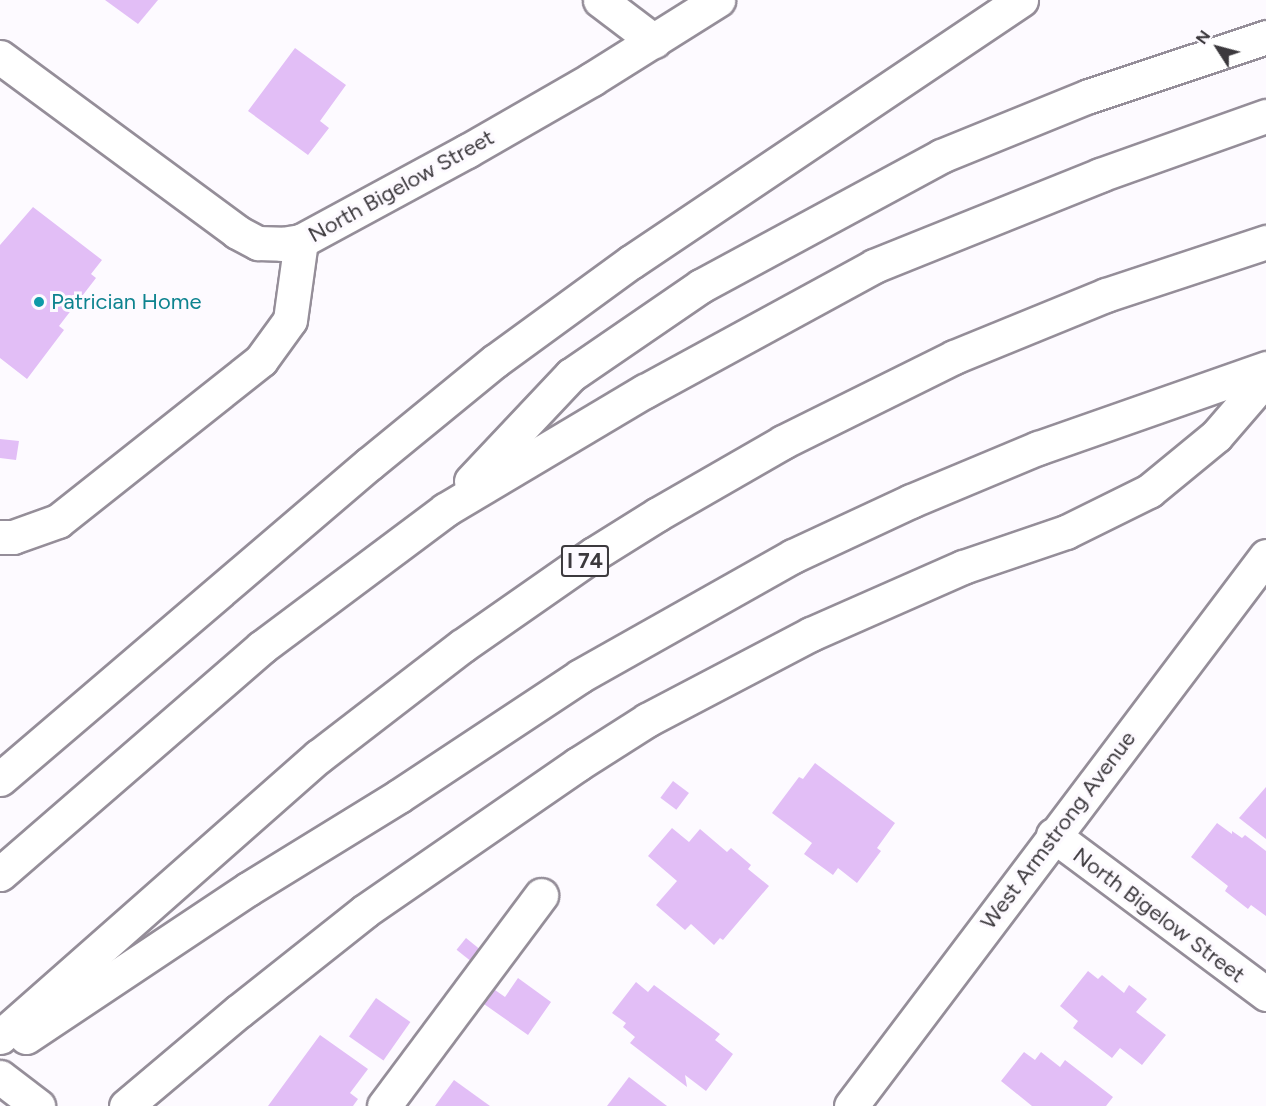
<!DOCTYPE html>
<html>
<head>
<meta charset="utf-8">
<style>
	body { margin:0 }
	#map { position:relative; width:1266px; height:1106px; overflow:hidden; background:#fdfaff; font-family:Figtree,sans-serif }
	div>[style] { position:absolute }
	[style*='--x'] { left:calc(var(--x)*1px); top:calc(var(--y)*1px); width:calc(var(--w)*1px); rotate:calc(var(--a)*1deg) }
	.building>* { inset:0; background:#e2bef6; transform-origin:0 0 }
	.roads { filter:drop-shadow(2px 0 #958e99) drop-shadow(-2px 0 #958e99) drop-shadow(0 2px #958e99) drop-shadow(0 -2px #958e99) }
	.minor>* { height:33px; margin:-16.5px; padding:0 16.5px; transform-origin:16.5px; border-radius:16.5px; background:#fff }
	.highway>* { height:33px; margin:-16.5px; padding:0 16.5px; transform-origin:16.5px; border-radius:16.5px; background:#fff }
	.dots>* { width:16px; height:16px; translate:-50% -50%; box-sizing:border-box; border:3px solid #fdfaff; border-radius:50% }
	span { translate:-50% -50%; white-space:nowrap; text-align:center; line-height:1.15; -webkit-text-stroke:6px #fdfaff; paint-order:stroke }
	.shield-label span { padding:2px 4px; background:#fdfaff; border:2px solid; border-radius:4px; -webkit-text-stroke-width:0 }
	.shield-label { font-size:21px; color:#3c393d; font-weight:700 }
	.street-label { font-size:22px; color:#3c393d }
	.culture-label { font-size:22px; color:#0d838f }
	.left { translate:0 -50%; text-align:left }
	.north { position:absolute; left:1188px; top:18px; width:60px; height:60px; -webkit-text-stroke:4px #fdfaff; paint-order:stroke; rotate:306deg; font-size:16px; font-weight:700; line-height:24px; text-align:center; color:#3c393d }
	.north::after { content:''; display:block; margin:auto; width:21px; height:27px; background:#3c393d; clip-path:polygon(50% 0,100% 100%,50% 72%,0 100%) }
</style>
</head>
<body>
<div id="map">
	<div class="building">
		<div style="clip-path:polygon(105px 0,158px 0,138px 24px)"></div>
		<div style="clip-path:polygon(295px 48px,346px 85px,320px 121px,329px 128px,308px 155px,248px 111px)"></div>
		<div style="clip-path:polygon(33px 207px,102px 260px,91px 274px,96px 278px,59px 326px,64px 330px,27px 379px,0 358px,0 245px)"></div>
		<div style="clip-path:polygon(0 439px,19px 441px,16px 460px,0 458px)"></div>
		<div style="clip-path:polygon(815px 763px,895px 823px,877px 848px,881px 851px,857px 883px,838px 868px,833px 875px,804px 854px,812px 843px,772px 813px,799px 777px,803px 779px)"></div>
		<div style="left:673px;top:781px;width:20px;height:21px;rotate:37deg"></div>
		<div style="clip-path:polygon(1266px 787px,1266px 839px,1239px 818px)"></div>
		<div style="clip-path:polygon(1217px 823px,1232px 834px,1232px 831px,1242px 838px,1245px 835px,1266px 851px,1266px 916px,1251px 905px,1248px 909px,1225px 891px,1228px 886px,1191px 857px)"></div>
		<div style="clip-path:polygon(672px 828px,689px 842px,700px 829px,727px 852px,731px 848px,751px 865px,748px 869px,769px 886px,723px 940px,720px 938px,714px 945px,691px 924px,685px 930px,656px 905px,677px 881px,648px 856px)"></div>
		<div style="left:466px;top:938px;width:21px;height:15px;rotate:39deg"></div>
		<div style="clip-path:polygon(1088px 971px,1098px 979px,1102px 975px,1124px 993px,1129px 985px,1147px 999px,1136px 1012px,1166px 1035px,1142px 1065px,1120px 1048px,1112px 1058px,1073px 1028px,1078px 1021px,1060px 1006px)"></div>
		<div style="clip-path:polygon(518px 978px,551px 1002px,528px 1035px,484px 1004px,495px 990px,505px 997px)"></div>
		<div style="clip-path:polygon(636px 982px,648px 992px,654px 985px,720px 1034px,715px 1040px,733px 1054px,706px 1091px,685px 1075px,687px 1087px,630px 1043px,635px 1037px,623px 1027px,626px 1023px,612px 1013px)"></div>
		<div style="left:376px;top:998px;width:42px;height:47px;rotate:35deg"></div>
		<div style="clip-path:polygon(320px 1035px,368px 1069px,350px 1093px,358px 1099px,353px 1106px,268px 1106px)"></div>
		<div style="clip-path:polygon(1024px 1052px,1035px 1060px,1041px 1052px,1060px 1067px,1065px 1060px,1113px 1097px,1106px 1106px,1032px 1106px,1001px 1081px)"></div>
		<div style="clip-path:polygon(629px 1077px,667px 1106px,607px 1106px)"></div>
		<div style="clip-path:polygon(454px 1080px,490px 1106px,435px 1106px)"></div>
	</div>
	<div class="roads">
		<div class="minor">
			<div style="--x:600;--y:0;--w:68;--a:37.2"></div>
			<div style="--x:0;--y:57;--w:295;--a:36.4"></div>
			<div style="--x:237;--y:232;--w:24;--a:28"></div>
			<div style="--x:258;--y:243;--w:24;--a:2"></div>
			<div style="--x:282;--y:244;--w:19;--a:-9"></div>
			<div style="--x:301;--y:241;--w:189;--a:-28.5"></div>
			<div style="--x:467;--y:151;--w:144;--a:-29.9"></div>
			<div style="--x:592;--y:79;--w:149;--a:-32.1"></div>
			<div style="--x:0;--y:537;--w:13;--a:0"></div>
			<div style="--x:13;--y:537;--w:48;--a:-19.6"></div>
			<div style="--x:58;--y:521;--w:259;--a:-38.4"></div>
			<div style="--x:261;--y:360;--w:49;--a:-54.1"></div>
			<div style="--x:290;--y:320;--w:80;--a:-82.1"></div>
			<div style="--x:1053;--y:835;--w:266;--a:36.7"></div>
			<div style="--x:0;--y:1077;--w:48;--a:37.3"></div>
			<div style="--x:384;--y:1106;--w:263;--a:-53.3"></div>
			<div style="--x:851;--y:1106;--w:689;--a:-52.96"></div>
		</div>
		<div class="highway">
			<div style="--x:471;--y:481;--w:146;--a:-46.7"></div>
			<div style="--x:571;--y:375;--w:158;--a:-34.4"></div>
			<div style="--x:701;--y:286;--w:273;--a:-28.4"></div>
			<div style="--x:941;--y:156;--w:160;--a:-22.1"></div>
			<div style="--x:1089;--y:96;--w:187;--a:-18.4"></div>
			<div style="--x:0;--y:779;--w:485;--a:-40.5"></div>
			<div style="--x:369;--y:464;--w:163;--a:-39.3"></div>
			<div style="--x:495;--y:361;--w:168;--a:-36.1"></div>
			<div style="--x:631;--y:262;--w:470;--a:-33.9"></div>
			<div style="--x:0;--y:874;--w:347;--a:-40.9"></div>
			<div style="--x:262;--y:647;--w:229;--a:-36.8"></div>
			<div style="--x:445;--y:510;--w:233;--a:-30.8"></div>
			<div style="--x:645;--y:391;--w:261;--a:-28.6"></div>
			<div style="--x:874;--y:266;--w:244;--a:-21.9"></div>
			<div style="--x:1100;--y:175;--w:176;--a:-19.6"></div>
			<div style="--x:0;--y:1037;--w:425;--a:-41.4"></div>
			<div style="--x:319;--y:756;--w:180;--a:-37.6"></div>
			<div style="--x:462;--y:646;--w:161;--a:-34.9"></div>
			<div style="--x:594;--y:554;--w:75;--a:-32"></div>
			<div style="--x:658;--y:514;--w:144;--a:-29.9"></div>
			<div style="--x:783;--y:442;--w:191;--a:-26.4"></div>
			<div style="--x:954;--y:357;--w:164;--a:-22.2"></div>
			<div style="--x:1106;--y:295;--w:169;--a:-18.3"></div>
			<div style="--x:26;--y:1037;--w:267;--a:-33.7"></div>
			<div style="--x:248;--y:889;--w:177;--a:-31.6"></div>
			<div style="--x:399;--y:796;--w:217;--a:-33.5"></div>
			<div style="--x:580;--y:676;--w:244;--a:-29.4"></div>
			<div style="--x:793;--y:556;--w:130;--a:-25"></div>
			<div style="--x:911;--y:501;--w:138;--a:-22.7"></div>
			<div style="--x:1038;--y:448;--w:242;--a:-19.3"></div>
			<div style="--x:126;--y:1106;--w:148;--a:-40.1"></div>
			<div style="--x:239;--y:1011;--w:161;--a:-38.4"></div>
			<div style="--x:365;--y:911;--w:259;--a:-34.6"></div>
			<div style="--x:578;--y:764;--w:82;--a:-32.5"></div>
			<div style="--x:647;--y:720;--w:185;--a:-27.7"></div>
			<div style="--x:811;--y:634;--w:166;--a:-23.8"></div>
			<div style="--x:963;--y:567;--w:109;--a:-18.8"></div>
			<div style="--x:1066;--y:532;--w:93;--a:-26.3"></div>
			<div style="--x:1149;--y:491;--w:87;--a:-39.4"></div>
			<div style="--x:1216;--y:436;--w:77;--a:-49.2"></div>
		</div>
	</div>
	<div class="dots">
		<div style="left:39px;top:302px;background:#0f9aa8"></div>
	</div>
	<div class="shield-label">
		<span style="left:585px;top:561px">I 74</span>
	</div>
	<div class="street-label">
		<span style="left:401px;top:186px;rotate:-29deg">North Bigelow Street</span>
		<span style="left:1058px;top:830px;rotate:-53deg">West Armstrong Avenue</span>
		<span style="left:1159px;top:915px;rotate:37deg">North Bigelow Street</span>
	</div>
	<div class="culture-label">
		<span class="left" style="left:51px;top:302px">Patrician Home</span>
	</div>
	<div class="north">N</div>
</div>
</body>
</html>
